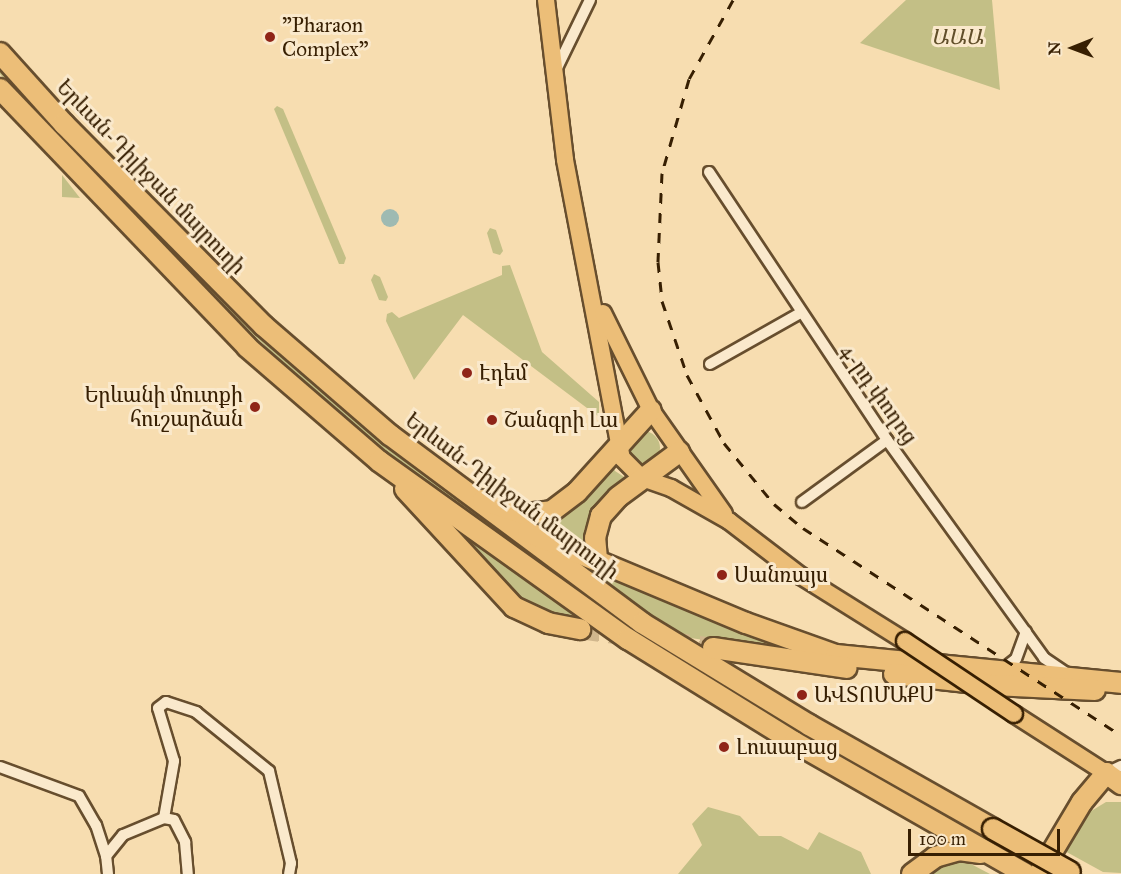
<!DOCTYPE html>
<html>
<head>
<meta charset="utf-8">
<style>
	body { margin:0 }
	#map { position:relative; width:1121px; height:874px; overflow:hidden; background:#f7ddb0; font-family:"IM FELL Great Primer","Noto Serif Armenian",serif }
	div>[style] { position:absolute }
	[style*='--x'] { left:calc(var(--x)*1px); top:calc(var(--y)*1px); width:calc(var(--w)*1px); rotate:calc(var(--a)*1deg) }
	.green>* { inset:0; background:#c3bf86 }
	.round { border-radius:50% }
	.water>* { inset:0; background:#9ebab2 }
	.highway-tunnel>* { height:20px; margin-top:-10px; transform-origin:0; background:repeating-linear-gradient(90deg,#d1b78d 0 20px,transparent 0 30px) }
	.roads { filter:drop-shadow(2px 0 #674e2e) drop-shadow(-2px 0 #674e2e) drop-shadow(0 2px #674e2e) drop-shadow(0 -2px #674e2e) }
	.street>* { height:10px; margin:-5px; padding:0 5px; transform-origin:5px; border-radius:5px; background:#fae9cc }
	.primary>* { height:16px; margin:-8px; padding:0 8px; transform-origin:8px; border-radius:8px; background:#ecbe78 }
	.highway>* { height:20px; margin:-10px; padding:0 10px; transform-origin:10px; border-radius:10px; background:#ecbe78 }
	.rail>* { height:3px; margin-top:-1.5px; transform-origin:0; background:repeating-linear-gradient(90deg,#371f02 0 10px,transparent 0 20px) }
	.bridges { filter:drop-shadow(2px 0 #371f02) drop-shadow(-2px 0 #371f02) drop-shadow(0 2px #371f02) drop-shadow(0 -2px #371f02) }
	.primary-bridge>* { height:16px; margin:-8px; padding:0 8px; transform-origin:8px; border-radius:8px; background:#ecbe78 }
	.highway-bridge>* { height:20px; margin:-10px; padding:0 10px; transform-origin:10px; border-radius:10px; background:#ecbe78 }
	.dots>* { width:16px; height:16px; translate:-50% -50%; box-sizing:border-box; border:3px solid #fae9cc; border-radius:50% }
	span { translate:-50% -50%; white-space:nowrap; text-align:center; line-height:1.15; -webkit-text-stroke:6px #fae9cc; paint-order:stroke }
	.poi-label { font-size:21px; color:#371f02 }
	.left { translate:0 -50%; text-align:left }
	.right { translate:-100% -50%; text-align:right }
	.park-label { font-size:21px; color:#614f2a; font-style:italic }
	.street-label { font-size:21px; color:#371f02 }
	.north { position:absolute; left:1043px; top:18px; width:60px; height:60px; -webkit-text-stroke:4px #fae9cc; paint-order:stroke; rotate:269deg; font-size:16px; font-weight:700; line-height:24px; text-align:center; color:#371f02 }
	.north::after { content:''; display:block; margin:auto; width:21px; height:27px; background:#371f02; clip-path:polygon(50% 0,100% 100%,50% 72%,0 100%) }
	.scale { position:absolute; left:908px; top:829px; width:152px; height:27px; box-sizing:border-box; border:3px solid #371f02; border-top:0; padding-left:8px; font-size:18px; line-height:21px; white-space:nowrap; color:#371f02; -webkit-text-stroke:4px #fae9cc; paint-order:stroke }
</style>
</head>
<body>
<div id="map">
	<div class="green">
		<div style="clip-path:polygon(906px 0,992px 0,1000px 90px,860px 43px)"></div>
		<div style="clip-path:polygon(0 63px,82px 154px,76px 161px,0 74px)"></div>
		<div style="clip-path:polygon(277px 106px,283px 109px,346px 258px,344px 264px,339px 264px,274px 109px)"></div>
		<div style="clip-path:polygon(62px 175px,80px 198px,62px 197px)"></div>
		<div style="clip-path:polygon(130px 204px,231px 305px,407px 458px,560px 573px,1061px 874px,1045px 874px,1018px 859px,752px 709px,632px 633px,415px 475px,309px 388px,123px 210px)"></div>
		<div style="clip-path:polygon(490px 228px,496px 230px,503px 251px,500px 255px,493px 253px,487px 233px)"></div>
		<div style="clip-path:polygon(510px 265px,542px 352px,599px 402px,599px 417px,463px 315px,414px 380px,386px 321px,387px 314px,392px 312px,399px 318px,502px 275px,502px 266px)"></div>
		<div style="clip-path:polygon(374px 274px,380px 277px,388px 297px,386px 301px,379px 300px,371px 280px)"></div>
		<div class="round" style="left:626px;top:431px;width:34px;height:34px"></div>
		<div style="clip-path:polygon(612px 464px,615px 471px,629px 480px,592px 515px,584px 530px,584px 549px,536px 526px,559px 519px,575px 508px)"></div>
		<div style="clip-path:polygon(430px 508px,574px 616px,566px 621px,513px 595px)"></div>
		<div style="clip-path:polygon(552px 546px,823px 658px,684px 637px,644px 614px)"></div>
		<div style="clip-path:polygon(1106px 802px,1121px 802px,1121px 873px,1103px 872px,1063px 850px,1088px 813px)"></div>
		<div style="clip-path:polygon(708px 807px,740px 816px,759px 836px,781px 836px,808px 850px,819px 832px,861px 852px,871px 874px,678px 874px,702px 845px,692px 824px)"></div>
		<div style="clip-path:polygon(951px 861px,969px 863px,990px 874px,926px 874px)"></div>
	</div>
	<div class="water">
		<div class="round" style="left:381px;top:209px;width:18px;height:18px"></div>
	</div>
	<div class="highway-tunnel">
		<div style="--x:580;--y:629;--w:134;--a:8.1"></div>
	</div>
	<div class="roads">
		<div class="street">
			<div style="--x:555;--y:72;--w:80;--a:-64.1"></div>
			<div style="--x:709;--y:172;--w:322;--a:56.4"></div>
			<div style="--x:887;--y:440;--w:269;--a:54.2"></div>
			<div style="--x:1044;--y:658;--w:29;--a:34"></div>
			<div style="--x:710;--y:364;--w:103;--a:-29.5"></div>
			<div style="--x:802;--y:502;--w:105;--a:-36.1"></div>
			<div style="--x:1003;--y:669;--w:16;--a:-38"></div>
			<div style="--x:1016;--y:659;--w:29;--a:-70"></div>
			<div style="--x:0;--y:767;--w:84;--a:20.2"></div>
			<div style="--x:79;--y:796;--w:34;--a:60"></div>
			<div style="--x:96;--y:825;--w:33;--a:72"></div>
			<div style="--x:1106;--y:773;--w:17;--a:-25"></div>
			<div style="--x:164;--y:818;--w:58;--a:-80"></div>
			<div style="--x:174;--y:761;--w:55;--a:-106.8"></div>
			<div style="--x:158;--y:708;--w:10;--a:-37"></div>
			<div style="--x:166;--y:702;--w:32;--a:18"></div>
			<div style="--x:196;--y:712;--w:94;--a:38.9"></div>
			<div style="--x:269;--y:771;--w:95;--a:76.6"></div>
			<div style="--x:291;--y:863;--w:11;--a:100"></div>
			<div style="--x:108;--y:874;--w:18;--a:-96"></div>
			<div style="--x:106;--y:856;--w:27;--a:-51"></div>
			<div style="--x:123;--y:835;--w:44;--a:-22.5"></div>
			<div style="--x:164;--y:818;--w:10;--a:11"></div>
			<div style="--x:174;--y:820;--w:25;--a:63"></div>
			<div style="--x:185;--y:842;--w:32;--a:85"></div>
		</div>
		<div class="primary">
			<div style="--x:546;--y:0;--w:161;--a:83.2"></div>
			<div style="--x:565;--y:160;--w:303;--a:79.2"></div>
			<div style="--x:622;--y:458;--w:28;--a:45"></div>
			<div style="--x:642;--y:478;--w:31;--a:19"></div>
			<div style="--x:671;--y:488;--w:67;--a:29.6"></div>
			<div style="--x:729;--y:521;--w:91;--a:37.4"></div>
			<div style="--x:801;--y:576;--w:123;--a:32"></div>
			<div style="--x:603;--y:313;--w:108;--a:63.7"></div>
			<div style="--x:651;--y:410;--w:127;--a:54.9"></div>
			<div style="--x:1014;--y:714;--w:109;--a:32.7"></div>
		</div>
		<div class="highway">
			<div style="--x:0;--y:53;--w:96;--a:48"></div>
			<div style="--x:64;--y:124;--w:284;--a:45.3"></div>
			<div style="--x:264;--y:326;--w:167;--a:40.9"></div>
			<div style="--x:390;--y:435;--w:314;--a:36.7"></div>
			<div style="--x:642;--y:623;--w:196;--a:31.4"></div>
			<div style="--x:809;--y:725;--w:211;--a:29.5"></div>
			<div style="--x:0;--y:89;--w:357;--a:46.2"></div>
			<div style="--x:247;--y:347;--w:174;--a:40.8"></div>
			<div style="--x:379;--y:461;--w:306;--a:35.6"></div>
			<div style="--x:628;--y:639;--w:195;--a:31.8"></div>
			<div style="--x:794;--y:742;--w:266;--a:29.7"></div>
			<div style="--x:405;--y:489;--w:161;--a:47.3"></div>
			<div style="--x:514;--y:607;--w:38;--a:25"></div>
			<div style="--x:548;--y:623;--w:33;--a:11"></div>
			<div style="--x:483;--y:500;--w:43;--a:18.9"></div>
			<div style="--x:524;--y:514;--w:28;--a:-6"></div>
			<div style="--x:552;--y:511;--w:31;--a:-37"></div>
			<div style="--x:577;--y:492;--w:110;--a:-47.9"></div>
			<div style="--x:528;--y:532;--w:236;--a:22.7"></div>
			<div style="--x:746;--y:623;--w:96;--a:19.6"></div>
			<div style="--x:836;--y:655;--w:286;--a:5.6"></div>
			<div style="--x:597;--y:559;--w:21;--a:-95"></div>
			<div style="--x:595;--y:538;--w:23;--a:-75"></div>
			<div style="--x:601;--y:516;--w:25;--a:-48"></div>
			<div style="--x:618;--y:497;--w:76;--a:-36.4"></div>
			<div style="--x:713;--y:648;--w:135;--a:8.5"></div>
			<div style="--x:894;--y:674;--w:101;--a:6.3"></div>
			<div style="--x:994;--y:685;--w:101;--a:2.8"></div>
			<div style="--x:912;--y:874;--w:29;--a:-36"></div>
			<div style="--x:935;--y:857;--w:25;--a:-16"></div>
			<div style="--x:959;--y:850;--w:22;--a:8"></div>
			<div style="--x:1039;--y:874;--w:84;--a:-59.2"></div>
			<div style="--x:1082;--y:802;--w:38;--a:-50"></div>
			<div style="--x:1106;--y:773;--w:19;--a:36"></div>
		</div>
	</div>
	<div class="rail">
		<div style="--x:733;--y:0;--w:90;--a:119.1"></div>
		<div style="--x:689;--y:79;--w:98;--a:106"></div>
		<div style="--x:662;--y:173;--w:89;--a:92.6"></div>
		<div style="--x:658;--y:262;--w:39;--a:84"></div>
		<div style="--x:662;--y:301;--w:78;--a:71.3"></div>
		<div style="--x:687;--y:375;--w:77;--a:61.4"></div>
		<div style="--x:724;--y:443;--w:79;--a:50.7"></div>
		<div style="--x:774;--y:504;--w:38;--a:40"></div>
		<div style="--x:803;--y:528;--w:379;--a:33.1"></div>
	</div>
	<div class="bridges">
		<div class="primary-bridge">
			<div style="--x:905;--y:641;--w:131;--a:33.8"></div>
		</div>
		<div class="highway-bridge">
			<div style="--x:993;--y:829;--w:88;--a:29.2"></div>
		</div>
	</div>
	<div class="dots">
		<div style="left:270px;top:37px;background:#8f2418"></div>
		<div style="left:467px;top:373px;background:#8f2418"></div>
		<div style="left:255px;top:407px;background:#8f2418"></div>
		<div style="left:492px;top:420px;background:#8f2418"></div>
		<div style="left:722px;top:575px;background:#8f2418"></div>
		<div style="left:802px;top:695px;background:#8f2418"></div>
		<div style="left:724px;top:747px;background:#8f2418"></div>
	</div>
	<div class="poi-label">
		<span class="left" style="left:282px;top:37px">"Pharaon<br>Complex"</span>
		<span class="left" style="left:479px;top:373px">Էդեմ</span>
		<span class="right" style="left:243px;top:407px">Երևանի մուտքի<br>հուշարձան</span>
		<span class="left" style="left:504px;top:420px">Շանգրի Լա</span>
		<span class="left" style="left:734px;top:575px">Սանռայս</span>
		<span class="left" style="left:814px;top:695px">ԱՎՏՈՄԱՔՍ</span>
		<span class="left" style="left:736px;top:747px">Լուսաբաց</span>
	</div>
	<div class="park-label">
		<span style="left:957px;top:37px">ԱԱԱ</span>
	</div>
	<div class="street-label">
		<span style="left:151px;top:177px;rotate:46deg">Երևան-Դիլիջան մայրուղի</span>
		<span style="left:879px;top:394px;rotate:55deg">4-րդ փողոց</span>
		<span style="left:512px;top:496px;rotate:37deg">Երևան-Դիլիջան մայրուղի</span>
	</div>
	<div class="north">N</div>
	<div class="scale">100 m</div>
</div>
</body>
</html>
